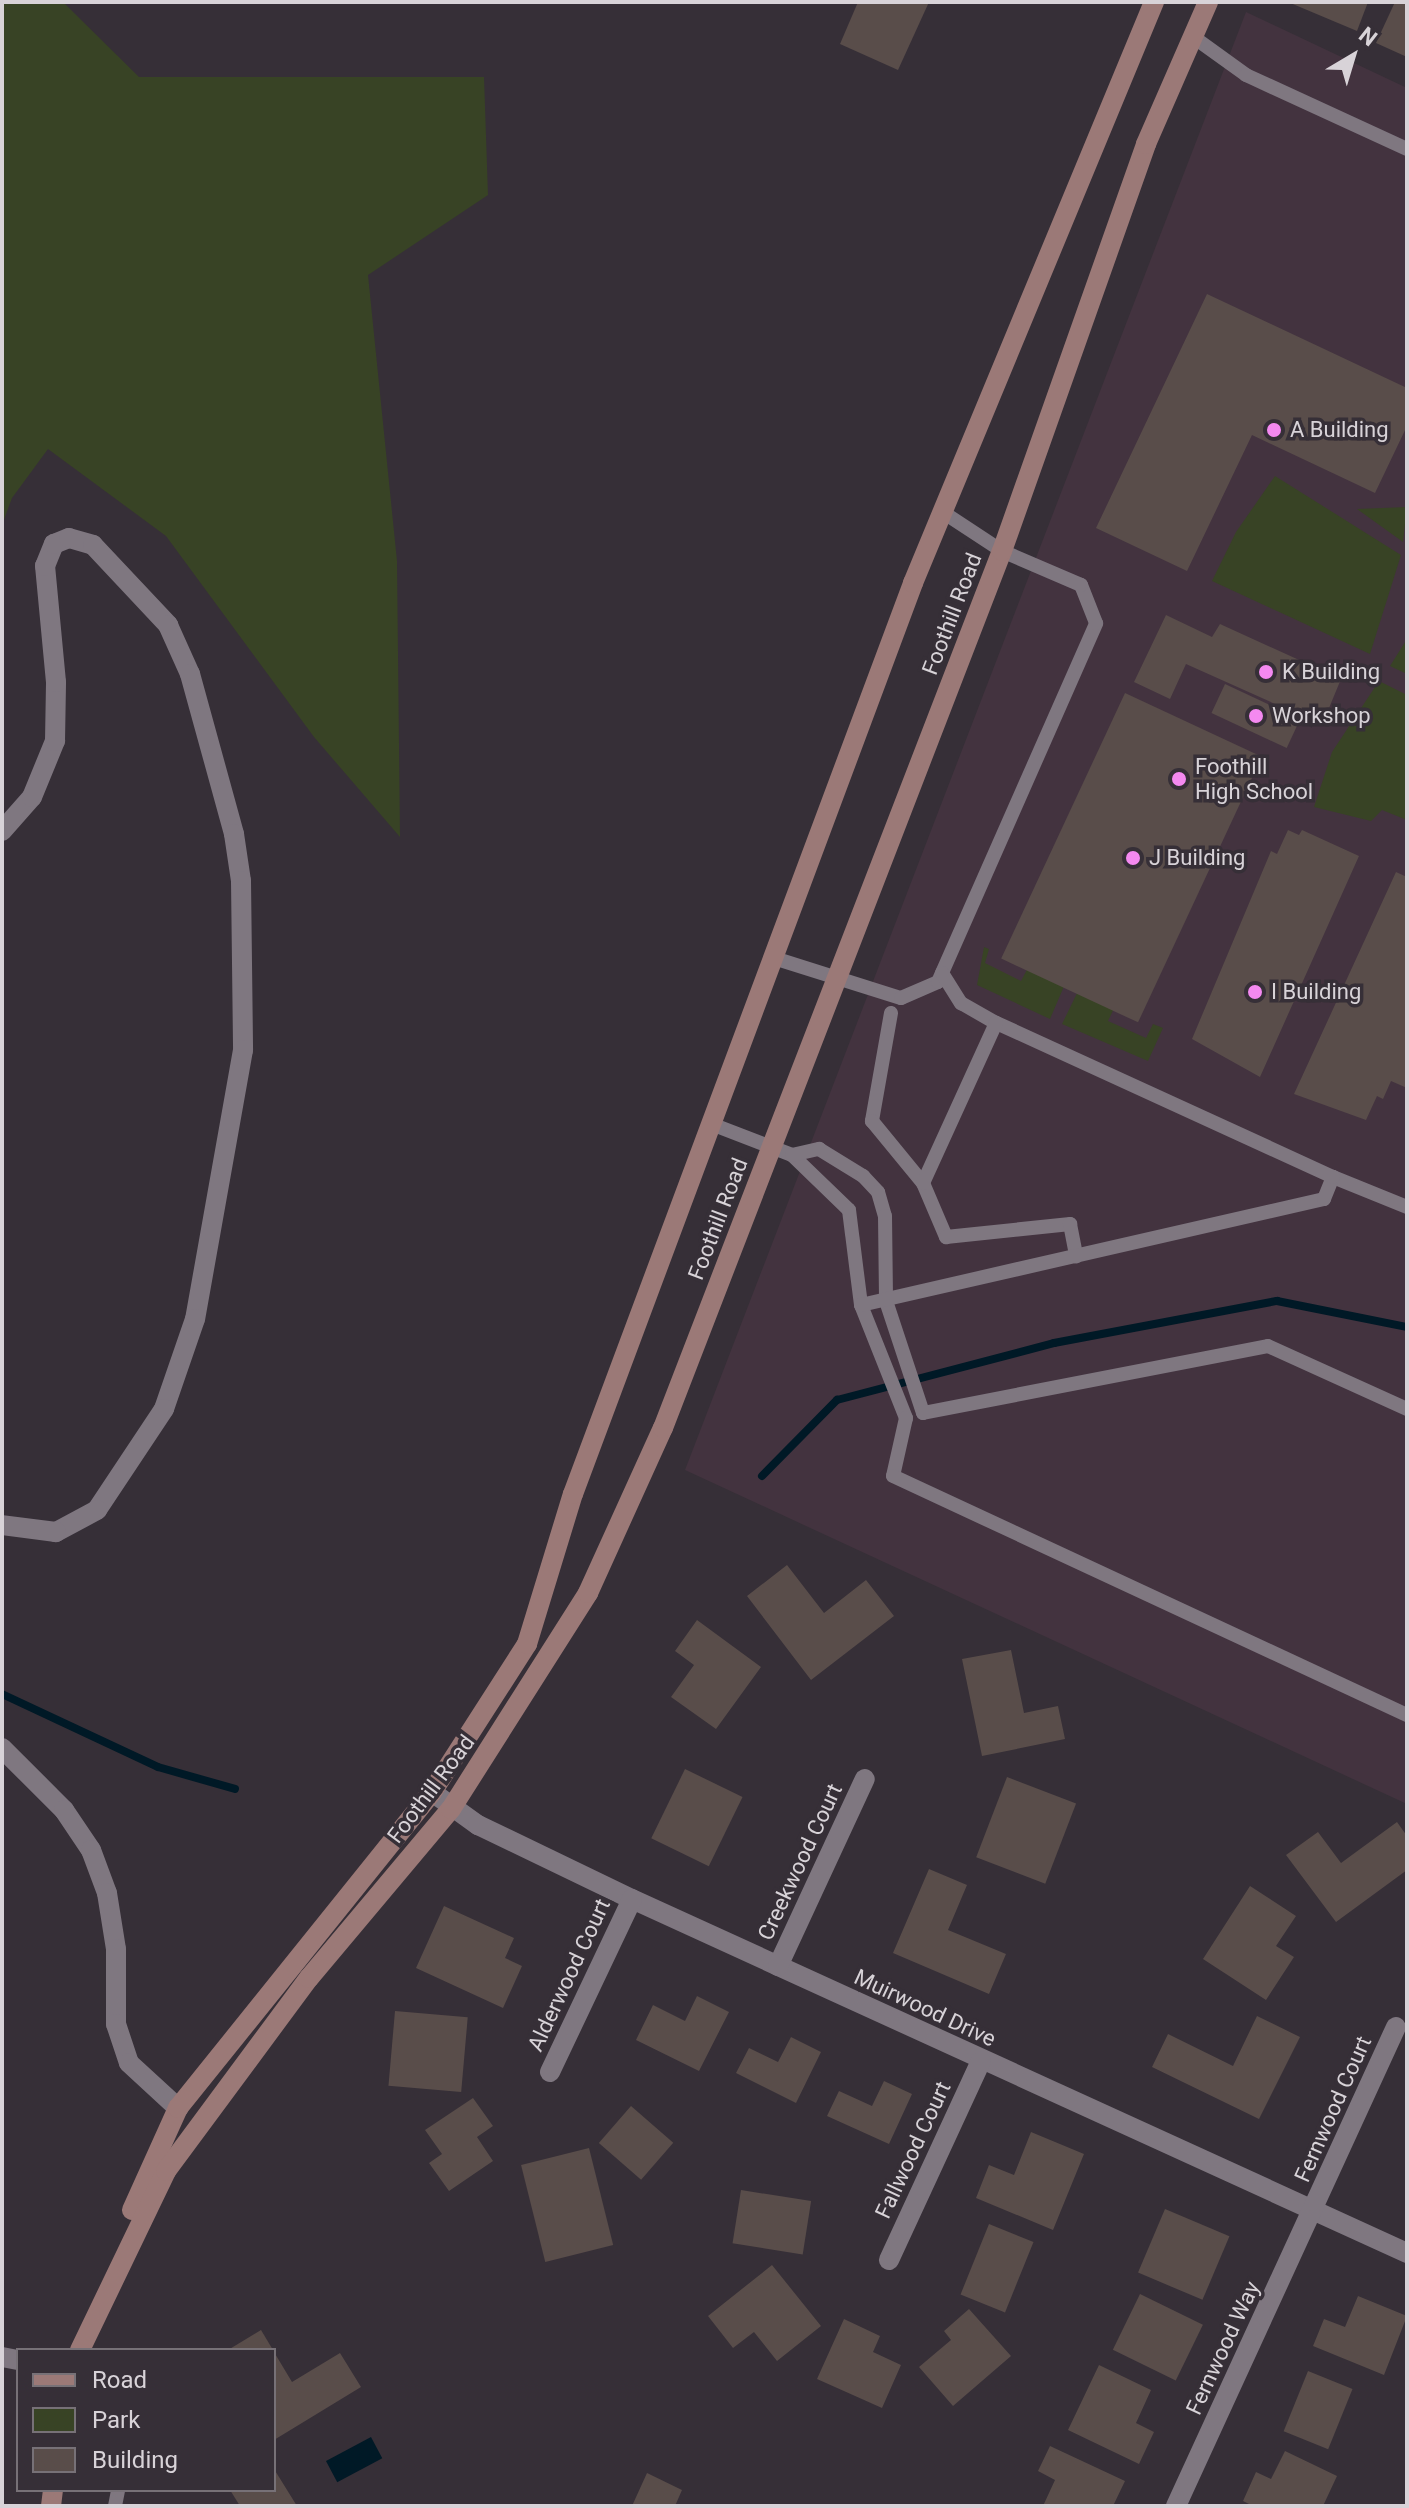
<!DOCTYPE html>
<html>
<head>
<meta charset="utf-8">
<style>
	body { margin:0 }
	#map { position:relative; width:1409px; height:2508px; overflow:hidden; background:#362f37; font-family:Roboto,sans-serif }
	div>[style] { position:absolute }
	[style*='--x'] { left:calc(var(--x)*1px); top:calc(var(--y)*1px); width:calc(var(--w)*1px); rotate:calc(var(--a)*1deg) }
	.education>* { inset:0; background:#43333f }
	.green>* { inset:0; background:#384325 }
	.water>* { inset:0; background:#001926; transform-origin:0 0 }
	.stream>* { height:8px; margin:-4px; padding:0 4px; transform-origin:4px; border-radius:4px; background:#001926 }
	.building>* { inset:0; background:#594d4a; transform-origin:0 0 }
	.service>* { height:14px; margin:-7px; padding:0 7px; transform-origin:7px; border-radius:7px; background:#7f7780 }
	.minor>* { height:20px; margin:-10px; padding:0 10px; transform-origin:10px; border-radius:10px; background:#7f7780 }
	.secondary>* { height:20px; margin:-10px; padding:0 10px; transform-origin:10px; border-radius:10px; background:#9b7977 }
	.dots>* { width:22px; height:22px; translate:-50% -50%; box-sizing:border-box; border:4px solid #362f37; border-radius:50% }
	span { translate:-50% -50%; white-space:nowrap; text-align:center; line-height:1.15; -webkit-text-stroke:7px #362f37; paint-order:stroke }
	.poi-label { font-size:22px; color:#d8d3d8 }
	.left { translate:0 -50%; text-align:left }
	.street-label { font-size:22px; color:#d8d3d8 }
	.frame { position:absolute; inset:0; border:4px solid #d8d3d8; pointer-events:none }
	.legend { position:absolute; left:16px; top:2348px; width:260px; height:144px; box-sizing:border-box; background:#362f37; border:2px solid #777177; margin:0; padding:10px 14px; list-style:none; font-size:24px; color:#d8d3d8 }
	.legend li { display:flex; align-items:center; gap:16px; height:40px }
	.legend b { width:40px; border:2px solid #777177 }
	.north { position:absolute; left:1313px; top:16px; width:80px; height:80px; -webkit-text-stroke:6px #362f37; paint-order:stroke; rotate:38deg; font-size:22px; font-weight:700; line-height:32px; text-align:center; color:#d8d3d8 }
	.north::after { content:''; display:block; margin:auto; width:28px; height:36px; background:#d8d3d8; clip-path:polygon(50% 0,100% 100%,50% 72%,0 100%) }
</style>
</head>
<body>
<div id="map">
	<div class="education">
		<div style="clip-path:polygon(1246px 12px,1407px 88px,1407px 1804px,685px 1470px)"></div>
	</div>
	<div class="green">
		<div style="clip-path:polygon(2px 2px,63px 2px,139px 77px,484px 77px,488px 195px,368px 275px,397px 561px,400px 837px,314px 737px,166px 536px,48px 449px,12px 498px,2px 525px)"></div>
		<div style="clip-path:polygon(1275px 476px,1401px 555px,1370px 654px,1212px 581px,1236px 532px)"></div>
		<div style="clip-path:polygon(1407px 507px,1403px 542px,1357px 509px)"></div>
		<div style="clip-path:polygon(1407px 639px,1407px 674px,1390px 666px)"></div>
		<div style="clip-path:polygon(1379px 681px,1407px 695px,1407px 820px,1382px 810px,1371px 821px,1314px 807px,1332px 752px)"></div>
		<div style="clip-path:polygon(984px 947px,989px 949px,985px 963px,1021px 981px,1031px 962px,1068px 977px,1050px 1019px,977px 985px)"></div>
		<div style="clip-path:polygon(1082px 983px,1118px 1000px,1108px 1021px,1146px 1038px,1153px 1024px,1163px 1028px,1148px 1061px,1062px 1024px)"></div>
	</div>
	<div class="water">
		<div style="left:371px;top:2437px;width:24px;height:51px;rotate:62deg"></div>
	</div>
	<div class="stream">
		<div style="--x:762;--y:1476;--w:107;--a:-45.4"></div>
		<div style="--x:837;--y:1400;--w:224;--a:-14.7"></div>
		<div style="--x:1054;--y:1343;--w:227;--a:-10.7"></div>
		<div style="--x:1277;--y:1301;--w:133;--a:11.3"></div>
		<div style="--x:2;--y:1694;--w:172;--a:25.1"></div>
		<div style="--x:158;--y:1767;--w:80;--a:15.9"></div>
	</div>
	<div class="building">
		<div style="clip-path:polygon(858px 2px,929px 2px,898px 70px,840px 44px)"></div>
		<div style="clip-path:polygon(1288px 2px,1368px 2px,1357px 31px)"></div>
		<div style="clip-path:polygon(1395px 2px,1407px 2px,1407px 57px,1376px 43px)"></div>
		<div style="clip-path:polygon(1207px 294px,1407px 388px,1407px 426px,1375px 493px,1252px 435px,1187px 571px,1096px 528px)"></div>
		<div style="clip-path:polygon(1166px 615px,1212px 637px,1220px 624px,1341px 679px,1322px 725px,1186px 664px,1170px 699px,1134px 682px)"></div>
		<div style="left:1225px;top:684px;width:83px;height:32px;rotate:25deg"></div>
		<div style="left:1125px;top:693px;width:151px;height:293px;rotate:25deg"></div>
		<div style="clip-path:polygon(1288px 830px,1299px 835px,1302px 830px,1359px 856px,1260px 1077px,1192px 1039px,1271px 851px,1277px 854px)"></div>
		<div style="clip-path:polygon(1396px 872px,1407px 877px,1407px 1088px,1391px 1081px,1383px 1099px,1377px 1096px,1366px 1120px,1294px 1094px)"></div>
		<div style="clip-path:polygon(787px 1565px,824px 1613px,866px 1580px,894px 1616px,811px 1680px,747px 1596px)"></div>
		<div style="clip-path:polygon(697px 1620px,761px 1667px,716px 1729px,671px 1697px,694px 1665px,675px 1651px)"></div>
		<div style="clip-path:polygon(1011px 1650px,1024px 1713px,1058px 1706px,1065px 1739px,982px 1756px,962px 1659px)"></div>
		<div style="left:685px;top:1769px;width:64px;height:77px;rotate:26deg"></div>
		<div style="left:1007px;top:1777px;width:74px;height:86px;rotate:21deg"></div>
		<div style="clip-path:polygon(1397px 1822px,1407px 1836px,1407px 1870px,1336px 1922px,1286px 1855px,1318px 1832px,1341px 1863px)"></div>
		<div style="clip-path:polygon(929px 1869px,967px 1885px,948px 1930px,1006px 1954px,989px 1994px,893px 1953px)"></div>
		<div style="clip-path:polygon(1250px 1886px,1296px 1916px,1276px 1946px,1294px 1957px,1266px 2000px,1203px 1959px)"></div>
		<div style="clip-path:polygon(444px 1906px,514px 1938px,505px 1958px,522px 1966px,503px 2008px,416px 1968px)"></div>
		<div style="clip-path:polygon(697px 1996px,729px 2012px,699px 2071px,636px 2040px,653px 2005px,685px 2021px)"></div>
		<div style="left:395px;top:2011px;width:73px;height:75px;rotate:5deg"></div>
		<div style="clip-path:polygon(1257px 2016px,1300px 2037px,1259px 2119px,1152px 2067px,1168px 2034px,1233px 2066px)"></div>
		<div style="clip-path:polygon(791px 2037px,821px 2052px,796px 2103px,736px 2073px,749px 2048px,778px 2062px)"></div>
		<div style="clip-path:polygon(884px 2081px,912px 2094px,889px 2144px,827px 2116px,839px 2091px,872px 2106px)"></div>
		<div style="clip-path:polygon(473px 2098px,493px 2126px,477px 2137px,493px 2161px,449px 2191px,429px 2163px,442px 2154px,425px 2130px)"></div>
		<div style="left:631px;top:2106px;width:56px;height:49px;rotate:41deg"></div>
		<div style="clip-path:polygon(1031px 2132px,1084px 2154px,1053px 2230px,976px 2198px,989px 2165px,1014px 2175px)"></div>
		<div style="left:589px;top:2148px;width:100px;height:70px;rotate:76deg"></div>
		<div style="left:741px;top:2190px;width:71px;height:54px;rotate:9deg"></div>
		<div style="left:1165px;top:2209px;width:70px;height:69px;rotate:23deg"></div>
		<div style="left:989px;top:2224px;width:48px;height:76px;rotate:22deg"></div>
		<div style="clip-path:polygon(772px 2265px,821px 2326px,777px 2361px,754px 2332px,733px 2348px,708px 2316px)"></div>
		<div style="left:1140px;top:2294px;width:70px;height:62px;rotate:26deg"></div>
		<div style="clip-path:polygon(1358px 2296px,1407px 2316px,1384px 2375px,1313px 2346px,1324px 2319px,1345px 2327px)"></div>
		<div style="clip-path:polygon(969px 2309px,1011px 2356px,953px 2406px,919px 2367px,951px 2340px,944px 2331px)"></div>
		<div style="clip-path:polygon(844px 2319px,880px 2336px,873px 2352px,901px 2365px,882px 2408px,817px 2379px)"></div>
		<div style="clip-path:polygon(261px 2330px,273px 2350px,228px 2350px)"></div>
		<div style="clip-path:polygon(274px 2352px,292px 2382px,340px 2353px,361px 2387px,274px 2440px)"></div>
		<div style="clip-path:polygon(1099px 2365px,1151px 2390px,1136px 2423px,1154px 2432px,1139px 2464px,1068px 2430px)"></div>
		<div style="left:1308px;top:2371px;width:48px;height:65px;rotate:22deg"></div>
		<div style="clip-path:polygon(1050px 2446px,1125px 2481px,1113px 2506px,1043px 2506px,1055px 2480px,1038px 2471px)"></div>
		<div style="clip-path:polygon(1285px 2451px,1337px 2476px,1323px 2506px,1253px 2506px,1243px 2501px,1256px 2472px,1271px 2479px)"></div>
		<div style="clip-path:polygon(274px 2469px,297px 2506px,240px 2506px,230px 2490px,274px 2490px)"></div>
		<div style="clip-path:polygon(647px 2473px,682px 2490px,675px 2506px,632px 2506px)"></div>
	</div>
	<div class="service">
		<div style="--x:1192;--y:36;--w:67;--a:35.8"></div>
		<div style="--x:1246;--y:75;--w:177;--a:24.7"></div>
		<div style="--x:777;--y:959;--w:130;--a:17.5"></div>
		<div style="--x:901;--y:998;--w:40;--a:-23.4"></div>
		<div style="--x:938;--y:982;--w:392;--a:-66.2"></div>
		<div style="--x:1096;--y:623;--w:41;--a:-111.5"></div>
		<div style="--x:1081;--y:585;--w:86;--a:-156.7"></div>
		<div style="--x:1002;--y:551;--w:73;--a:-146.7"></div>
		<div style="--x:942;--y:973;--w:36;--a:58"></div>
		<div style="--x:961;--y:1003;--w:40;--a:29.7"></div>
		<div style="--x:891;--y:1013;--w:110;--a:100"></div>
		<div style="--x:872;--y:1121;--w:80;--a:50.6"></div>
		<div style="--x:923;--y:1183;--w:59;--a:66.9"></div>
		<div style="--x:946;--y:1237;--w:125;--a:-6"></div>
		<div style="--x:1070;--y:1224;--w:33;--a:79"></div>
		<div style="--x:714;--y:1125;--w:84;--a:21"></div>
		<div style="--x:792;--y:1155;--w:79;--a:44"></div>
		<div style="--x:849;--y:1210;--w:96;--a:82.8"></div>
		<div style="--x:861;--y:1305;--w:122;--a:68.3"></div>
		<div style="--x:906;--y:1418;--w:59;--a:102.6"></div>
		<div style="--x:893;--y:1476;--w:567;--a:24.94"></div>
		<div style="--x:792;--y:1155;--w:28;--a:-13"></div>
		<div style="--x:819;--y:1149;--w:52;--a:31.5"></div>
		<div style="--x:863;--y:1176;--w:22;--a:47"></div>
		<div style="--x:878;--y:1192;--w:25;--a:74"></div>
		<div style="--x:885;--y:1216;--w:85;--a:89.3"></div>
		<div style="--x:886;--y:1301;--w:118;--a:71.7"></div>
		<div style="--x:923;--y:1413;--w:351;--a:-11"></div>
		<div style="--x:1268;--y:1346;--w:153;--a:24.4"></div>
		<div style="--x:1333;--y:1177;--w:80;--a:22.1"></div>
		<div style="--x:861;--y:1305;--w:475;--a:-12.9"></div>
		<div style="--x:1324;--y:1199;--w:24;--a:-68"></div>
		<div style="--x:1333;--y:1177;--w:371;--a:-155.4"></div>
		<div style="--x:996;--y:1023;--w:176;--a:114.5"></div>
		<div style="--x:115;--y:2506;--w:16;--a:-79"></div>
	</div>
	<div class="minor">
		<div style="--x:2;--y:831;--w:45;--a:-48.6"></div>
		<div style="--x:32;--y:797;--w:61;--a:-67.7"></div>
		<div style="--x:55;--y:741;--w:59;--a:-89"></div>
		<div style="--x:56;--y:682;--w:117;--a:-95.4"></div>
		<div style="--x:45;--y:566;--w:24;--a:-68"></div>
		<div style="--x:54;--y:544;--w:16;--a:-22"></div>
		<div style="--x:69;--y:538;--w:25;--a:16"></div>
		<div style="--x:93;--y:545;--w:110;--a:46.8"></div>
		<div style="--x:168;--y:625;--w:54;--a:65.8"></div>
		<div style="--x:190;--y:674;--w:166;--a:74.6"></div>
		<div style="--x:234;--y:834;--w:48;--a:81.5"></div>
		<div style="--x:241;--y:881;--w:169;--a:89.3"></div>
		<div style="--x:243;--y:1050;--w:273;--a:100.1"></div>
		<div style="--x:195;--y:1319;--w:95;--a:109"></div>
		<div style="--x:164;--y:1409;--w:121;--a:123.6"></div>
		<div style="--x:97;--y:1510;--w:47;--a:151.8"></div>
		<div style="--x:56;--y:1532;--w:54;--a:-172.6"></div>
		<div style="--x:2;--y:1748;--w:88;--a:45"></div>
		<div style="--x:64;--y:1810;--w:48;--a:56"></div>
		<div style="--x:91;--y:1850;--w:46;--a:69.6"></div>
		<div style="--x:107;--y:1893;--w:57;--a:80.9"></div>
		<div style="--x:116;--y:1949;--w:75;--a:90"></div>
		<div style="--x:116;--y:2024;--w:41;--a:71.6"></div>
		<div style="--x:129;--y:2063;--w:67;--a:42.6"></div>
		<div style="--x:432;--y:1792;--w:57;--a:35.7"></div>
		<div style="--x:478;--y:1825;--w:171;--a:25.7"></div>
		<div style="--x:632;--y:1899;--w:852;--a:24.55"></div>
		<div style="--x:778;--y:1966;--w:206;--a:-65.1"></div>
		<div style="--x:550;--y:2072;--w:191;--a:-64.6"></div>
		<div style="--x:889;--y:2260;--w:219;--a:-65.2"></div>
		<div style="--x:2;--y:2357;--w:16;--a:11"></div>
		<div style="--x:1176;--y:2506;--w:527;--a:-65.33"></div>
	</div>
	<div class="secondary">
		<div style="--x:132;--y:2210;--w:112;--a:-65.7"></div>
		<div style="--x:178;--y:2108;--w:405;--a:-51.2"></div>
		<div style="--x:432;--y:1792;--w:176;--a:-57.3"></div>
		<div style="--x:527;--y:1644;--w:157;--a:-73"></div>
		<div style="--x:573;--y:1494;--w:972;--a:-69.53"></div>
		<div style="--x:913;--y:583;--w:629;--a:-67.47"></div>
		<div style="--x:80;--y:2350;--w:199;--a:-64.3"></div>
		<div style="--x:166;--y:2171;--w:240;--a:-53.5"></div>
		<div style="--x:309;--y:1978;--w:221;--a:-50"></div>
		<div style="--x:451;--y:1809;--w:256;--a:-57.6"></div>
		<div style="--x:588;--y:1593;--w:181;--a:-65.6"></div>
		<div style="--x:663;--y:1428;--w:940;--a:-68.87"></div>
		<div style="--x:1002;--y:551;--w:432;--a:-70.5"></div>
		<div style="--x:1146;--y:144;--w:155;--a:-66.4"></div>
		<div style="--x:51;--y:2506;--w:16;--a:-83"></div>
	</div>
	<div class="dots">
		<div style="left:1274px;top:430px;background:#f489f0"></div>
		<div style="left:1266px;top:672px;background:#f489f0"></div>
		<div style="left:1256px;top:716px;background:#f489f0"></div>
		<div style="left:1179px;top:779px;background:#f489f0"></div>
		<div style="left:1133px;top:858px;background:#f489f0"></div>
		<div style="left:1255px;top:992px;background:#f489f0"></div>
	</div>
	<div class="poi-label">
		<span class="left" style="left:1290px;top:430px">A Building</span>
		<span class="left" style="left:1282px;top:672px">K Building</span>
		<span class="left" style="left:1272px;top:716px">Workshop</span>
		<span class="left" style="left:1195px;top:779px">Foothill<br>High School</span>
		<span class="left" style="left:1149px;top:858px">J Building</span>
		<span class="left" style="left:1271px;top:992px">I Building</span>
	</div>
	<div class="street-label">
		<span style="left:952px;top:614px;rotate:-69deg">Foothill Road</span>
		<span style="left:718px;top:1219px;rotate:-69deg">Foothill Road</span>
		<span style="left:431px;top:1789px;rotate:-53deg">Foothill Road</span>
		<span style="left:800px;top:1862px;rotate:-65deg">Creekwood Court</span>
		<span style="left:569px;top:1975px;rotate:-65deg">Alderwood Court</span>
		<span style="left:925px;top:2008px;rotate:25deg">Muirwood Drive</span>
		<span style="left:1333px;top:2109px;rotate:-66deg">Fernwood Court</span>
		<span style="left:913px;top:2150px;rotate:-65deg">Fallwood Court</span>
		<span style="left:1223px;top:2348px;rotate:-65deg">Fernwood Way</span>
	</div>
	<div class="frame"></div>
	<ul class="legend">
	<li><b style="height:10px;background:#9b7977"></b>Road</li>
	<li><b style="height:22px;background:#384325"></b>Park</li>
	<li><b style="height:22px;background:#594d4a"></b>Building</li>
	</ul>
	<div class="north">N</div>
</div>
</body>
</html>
